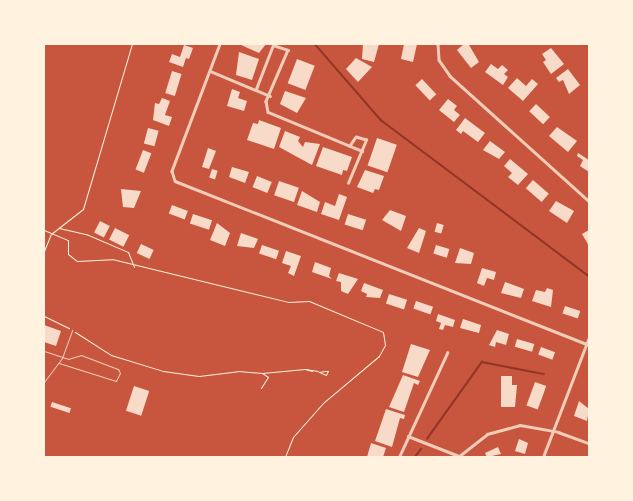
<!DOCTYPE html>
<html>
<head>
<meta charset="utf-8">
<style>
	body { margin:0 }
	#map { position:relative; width:633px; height:501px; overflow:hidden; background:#c8553d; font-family:"Fira Sans Condensed",sans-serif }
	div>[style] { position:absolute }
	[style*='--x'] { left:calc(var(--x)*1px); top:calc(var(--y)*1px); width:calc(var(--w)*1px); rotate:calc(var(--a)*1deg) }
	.stream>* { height:1.5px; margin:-0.75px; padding:0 0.75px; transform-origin:0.75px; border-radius:0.75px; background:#8f3625 }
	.building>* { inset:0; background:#f7dbc8; transform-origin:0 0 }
	.path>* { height:1px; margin:-0.5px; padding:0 0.5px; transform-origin:0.5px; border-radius:0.5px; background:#fff3e0 }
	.service>* { height:1px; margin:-0.5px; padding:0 0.5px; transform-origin:0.5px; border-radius:0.5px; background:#f1ccb7 }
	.minor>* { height:2.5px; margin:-1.25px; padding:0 1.25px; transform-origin:1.25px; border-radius:1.25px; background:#f1ccb7 }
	span { translate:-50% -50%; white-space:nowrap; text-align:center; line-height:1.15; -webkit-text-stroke:3px #fff3e0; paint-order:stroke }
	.frame { position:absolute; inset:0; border:45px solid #fff3e0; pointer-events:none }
</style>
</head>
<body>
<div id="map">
	<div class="stream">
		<div style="--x:315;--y:44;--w:101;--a:49"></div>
		<div style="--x:381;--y:120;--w:260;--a:36.9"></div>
		<div style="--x:427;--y:439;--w:95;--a:-54.5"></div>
		<div style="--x:482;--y:362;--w:63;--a:11"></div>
		<div style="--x:415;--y:457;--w:10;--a:-53"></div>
	</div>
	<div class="building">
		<div style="clip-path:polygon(239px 44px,266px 44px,259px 53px)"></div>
		<div style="clip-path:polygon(363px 44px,379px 44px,374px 62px,362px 59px)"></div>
		<div style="clip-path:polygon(404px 44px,417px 44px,413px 62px,401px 59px)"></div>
		<div style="clip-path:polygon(464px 44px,469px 45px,479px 62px,471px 68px,457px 50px)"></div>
		<div style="clip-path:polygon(184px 45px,193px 48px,189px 59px,186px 58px,183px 67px,169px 62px,172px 54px,180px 57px)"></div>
		<div style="clip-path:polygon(551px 48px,564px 64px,551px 74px,543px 62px,546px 60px,542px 54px)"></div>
		<div style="clip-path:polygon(239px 52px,259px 59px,252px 80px,236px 75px)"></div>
		<div style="clip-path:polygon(356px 58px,372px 67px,358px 82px,346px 69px)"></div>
		<div style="left:297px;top:59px;width:19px;height:26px;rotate:21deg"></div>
		<div style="clip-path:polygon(491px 64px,498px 69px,502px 65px,508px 70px,504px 74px,508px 77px,503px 85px,485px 72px)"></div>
		<div style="clip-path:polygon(568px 69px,580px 85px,569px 94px,563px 80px,559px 82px,556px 78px)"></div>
		<div style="left:172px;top:71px;width:10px;height:23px;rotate:17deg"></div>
		<div style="clip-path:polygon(517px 78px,526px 86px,532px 79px,538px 84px,523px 101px,508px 88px)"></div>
		<div style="left:422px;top:79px;width:21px;height:9px;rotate:47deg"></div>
		<div style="clip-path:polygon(232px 89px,240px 92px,238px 98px,247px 101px,244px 111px,227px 106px)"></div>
		<div style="clip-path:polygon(285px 91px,306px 98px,297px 113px,280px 104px)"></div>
		<div style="clip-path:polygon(162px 98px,170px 101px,165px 115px,172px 117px,169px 126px,153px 120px,155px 103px,159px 104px)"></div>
		<div style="clip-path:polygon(448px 99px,457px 106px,454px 110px,460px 115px,454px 122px,439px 110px)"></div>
		<div style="left:536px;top:104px;width:19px;height:10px;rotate:43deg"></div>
		<div style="clip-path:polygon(465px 118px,485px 133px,478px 142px,463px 131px,461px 134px,456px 130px)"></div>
		<div style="clip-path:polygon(259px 120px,281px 128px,274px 149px,247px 140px,253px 123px,258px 124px)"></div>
		<div style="clip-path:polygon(557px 127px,577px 141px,568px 152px,549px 136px)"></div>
		<div style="left:148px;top:128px;width:11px;height:16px;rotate:15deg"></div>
		<div style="clip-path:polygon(285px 131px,300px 137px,298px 141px,303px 147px,305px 142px,320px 144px,312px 165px,279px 147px)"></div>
		<div style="left:377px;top:138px;width:21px;height:29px;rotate:19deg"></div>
		<div style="clip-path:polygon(490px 141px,505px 152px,499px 159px,483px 150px)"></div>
		<div style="clip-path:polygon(323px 147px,352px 157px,347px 171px,343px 170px,342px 175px,316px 166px)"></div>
		<div style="clip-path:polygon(208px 148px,216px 151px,209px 169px,202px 167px)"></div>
		<div style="left:143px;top:150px;width:9px;height:21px;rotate:21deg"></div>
		<div style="clip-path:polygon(578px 153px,589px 160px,589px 172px,580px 166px,583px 160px,577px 156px)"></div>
		<div style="clip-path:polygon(510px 159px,528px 174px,518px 185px,508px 177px,512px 173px,504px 166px)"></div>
		<div style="clip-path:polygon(232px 167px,249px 172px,245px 183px,229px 177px)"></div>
		<div style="left:212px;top:169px;width:6px;height:9px;rotate:18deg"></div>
		<div style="clip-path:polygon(365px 170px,384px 176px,379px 190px,375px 189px,373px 193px,357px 187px)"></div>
		<div style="left:257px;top:176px;width:16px;height:12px;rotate:22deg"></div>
		<div style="left:533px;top:180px;width:21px;height:11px;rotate:41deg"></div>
		<div style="left:279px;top:181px;width:21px;height:15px;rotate:19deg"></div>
		<div style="clip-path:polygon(121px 189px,141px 191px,134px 208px,123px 207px)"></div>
		<div style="clip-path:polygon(302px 191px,320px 202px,317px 212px,297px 205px)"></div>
		<div style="clip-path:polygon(339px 194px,347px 197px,339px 220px,321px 214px,325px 202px,335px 206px)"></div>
		<div style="clip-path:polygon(556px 201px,574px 211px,567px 223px,549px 211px)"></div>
		<div style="left:172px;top:205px;width:17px;height:9px;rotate:21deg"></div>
		<div style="clip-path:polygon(390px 210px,406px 216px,401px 231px,382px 220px)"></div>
		<div style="left:193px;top:214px;width:20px;height:10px;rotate:18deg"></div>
		<div style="left:348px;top:214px;width:19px;height:11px;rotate:18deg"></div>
		<div style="left:100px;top:221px;width:11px;height:13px;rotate:27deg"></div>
		<div style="clip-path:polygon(217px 223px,230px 233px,225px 246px,210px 240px)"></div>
		<div style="left:437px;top:223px;width:7px;height:9px;rotate:16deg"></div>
		<div style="left:115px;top:228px;width:16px;height:13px;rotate:27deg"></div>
		<div style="clip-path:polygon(419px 228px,426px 231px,419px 253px,407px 248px)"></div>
		<div style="clip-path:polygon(589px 230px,589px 246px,582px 234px)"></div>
		<div style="clip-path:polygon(241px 233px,258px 239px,254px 248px,237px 246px)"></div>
		<div style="left:141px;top:244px;width:14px;height:10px;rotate:25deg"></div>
		<div style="left:262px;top:245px;width:18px;height:9px;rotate:19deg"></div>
		<div style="left:436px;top:245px;width:14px;height:9px;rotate:17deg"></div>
		<div style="clip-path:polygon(460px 248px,474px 253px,471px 264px,455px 263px)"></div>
		<div style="clip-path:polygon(286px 251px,301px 256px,294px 276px,288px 273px,291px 266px,282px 263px)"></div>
		<div style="clip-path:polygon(315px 262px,331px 268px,329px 276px,332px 279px,312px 272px)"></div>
		<div style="clip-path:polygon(482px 268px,496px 272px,494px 280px,487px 278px,484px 286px,477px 283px)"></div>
		<div style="clip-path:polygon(339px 273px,358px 279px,348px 294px,341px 291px,341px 282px,336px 281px)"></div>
		<div style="clip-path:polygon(505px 282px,524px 289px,521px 298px,501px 293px)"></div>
		<div style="clip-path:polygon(364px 283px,383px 290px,380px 298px,366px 297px,367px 294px,361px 291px)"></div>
		<div style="clip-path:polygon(547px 288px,553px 290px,551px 307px,532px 301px,536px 290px,545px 292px)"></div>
		<div style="left:389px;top:294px;width:19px;height:10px;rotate:18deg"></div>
		<div style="left:416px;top:301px;width:18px;height:8px;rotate:19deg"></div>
		<div style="left:565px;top:306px;width:16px;height:8px;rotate:18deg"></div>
		<div style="clip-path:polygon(438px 314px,455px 320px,453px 327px,445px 325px,443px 330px,439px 329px,441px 323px,436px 321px)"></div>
		<div style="clip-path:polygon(463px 319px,481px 325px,479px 333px,460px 328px)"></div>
		<div style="clip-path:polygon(44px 325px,61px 331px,56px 346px,44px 342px)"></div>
		<div style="clip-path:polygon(497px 330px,509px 334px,506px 345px,496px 342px,495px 347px,489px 345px)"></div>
		<div style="left:517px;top:339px;width:18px;height:8px;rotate:16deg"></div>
		<div style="clip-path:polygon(411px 344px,430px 350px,418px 377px,402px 372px)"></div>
		<div style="left:541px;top:347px;width:15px;height:8px;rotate:20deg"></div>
		<div style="clip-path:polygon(403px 375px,420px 381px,418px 385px,414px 383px,404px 412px,389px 407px)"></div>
		<div style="clip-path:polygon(501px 376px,512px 376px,512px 385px,517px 385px,515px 407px,501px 407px)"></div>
		<div style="left:535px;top:382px;width:12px;height:25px;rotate:20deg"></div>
		<div style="left:134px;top:386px;width:16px;height:26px;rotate:18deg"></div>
		<div style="clip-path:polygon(579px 401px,589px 409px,587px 421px,574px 416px)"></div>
		<div style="left:52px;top:402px;width:20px;height:5px;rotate:18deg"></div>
		<div style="clip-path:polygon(386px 409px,405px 415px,404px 419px,400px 418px,392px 447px,375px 441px)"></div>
		<div style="clip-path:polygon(519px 439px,528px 443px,525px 454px,515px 451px)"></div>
		<div style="clip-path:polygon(371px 443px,386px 448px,383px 457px,367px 457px)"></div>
		<div style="clip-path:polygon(498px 447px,501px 454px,487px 457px,485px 453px)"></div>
	</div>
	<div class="path">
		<div style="--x:59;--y:228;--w:28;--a:13"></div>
		<div style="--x:86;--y:234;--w:46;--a:23.2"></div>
		<div style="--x:128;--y:252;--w:16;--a:68"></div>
		<div style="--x:44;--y:230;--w:26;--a:23"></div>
		<div style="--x:68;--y:240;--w:14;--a:90"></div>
		<div style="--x:68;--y:254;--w:11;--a:38"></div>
		<div style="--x:77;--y:261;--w:35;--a:-3"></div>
		<div style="--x:112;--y:259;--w:181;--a:13.7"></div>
		<div style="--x:288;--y:302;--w:21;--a:-3"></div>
		<div style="--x:309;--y:301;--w:80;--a:22.7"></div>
		<div style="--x:383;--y:332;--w:13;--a:81"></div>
		<div style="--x:385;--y:345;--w:13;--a:119"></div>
		<div style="--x:379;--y:356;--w:73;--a:140"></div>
		<div style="--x:323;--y:403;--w:45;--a:131.4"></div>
		<div style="--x:293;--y:437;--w:22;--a:112"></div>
		<div style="--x:44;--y:251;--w:18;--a:-68"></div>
		<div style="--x:51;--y:234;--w:41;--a:-38"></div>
		<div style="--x:83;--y:209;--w:172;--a:-73.5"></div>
		<div style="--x:44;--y:316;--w:28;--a:26"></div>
		<div style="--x:75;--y:332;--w:43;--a:32.6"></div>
		<div style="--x:111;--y:355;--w:54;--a:17.1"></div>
		<div style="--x:163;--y:371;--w:36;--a:8"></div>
		<div style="--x:199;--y:376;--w:39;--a:-7"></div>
		<div style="--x:238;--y:371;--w:24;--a:5"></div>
		<div style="--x:312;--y:371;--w:7;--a:-164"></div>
		<div style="--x:305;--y:369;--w:13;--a:9"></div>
		<div style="--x:328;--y:371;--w:4;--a:117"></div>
		<div style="--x:326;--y:375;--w:8;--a:-157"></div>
		<div style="--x:319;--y:372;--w:6;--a:-9"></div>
		<div style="--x:325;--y:371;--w:3;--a:0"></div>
		<div style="--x:261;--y:388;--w:13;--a:-58"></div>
		<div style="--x:268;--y:377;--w:7;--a:-146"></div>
		<div style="--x:262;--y:373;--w:43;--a:-5.3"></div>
	</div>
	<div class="service">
		<div style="--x:44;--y:351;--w:25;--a:18"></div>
		<div style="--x:68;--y:359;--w:14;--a:-17"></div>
		<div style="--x:81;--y:355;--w:40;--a:21"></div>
		<div style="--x:118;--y:369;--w:4;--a:63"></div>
		<div style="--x:120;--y:373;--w:9;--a:117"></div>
		<div style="--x:116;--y:381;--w:60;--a:-162.5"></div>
		<div style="--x:44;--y:382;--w:30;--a:-53"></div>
		<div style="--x:62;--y:358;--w:30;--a:-70"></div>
	</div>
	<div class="minor">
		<div style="--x:220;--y:44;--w:136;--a:110.7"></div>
		<div style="--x:172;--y:171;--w:10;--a:73"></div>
		<div style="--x:175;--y:181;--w:445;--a:21.6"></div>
		<div style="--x:438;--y:44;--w:16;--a:86"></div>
		<div style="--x:439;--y:60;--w:19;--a:55"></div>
		<div style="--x:450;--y:76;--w:187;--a:42"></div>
		<div style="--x:210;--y:71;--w:65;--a:22.6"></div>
		<div style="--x:256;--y:89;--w:47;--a:-68.9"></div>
		<div style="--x:273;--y:45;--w:16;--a:18"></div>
		<div style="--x:288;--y:50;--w:56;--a:113.3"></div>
		<div style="--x:266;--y:101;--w:11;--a:80"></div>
		<div style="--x:268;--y:112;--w:102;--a:22.5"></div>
		<div style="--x:348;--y:183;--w:47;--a:-67.3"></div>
		<div style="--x:366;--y:140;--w:10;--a:-163"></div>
		<div style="--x:356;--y:137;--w:11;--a:124"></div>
		<div style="--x:408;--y:436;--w:55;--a:21.4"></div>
		<div style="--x:399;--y:457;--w:115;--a:-65.2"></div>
		<div style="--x:458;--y:457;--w:37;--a:-38"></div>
		<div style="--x:487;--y:434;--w:34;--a:-15"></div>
		<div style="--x:520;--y:425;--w:39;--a:10"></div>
		<div style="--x:558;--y:432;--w:33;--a:20"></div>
		<div style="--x:543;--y:457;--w:129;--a:-69"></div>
	</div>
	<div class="frame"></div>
</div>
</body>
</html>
